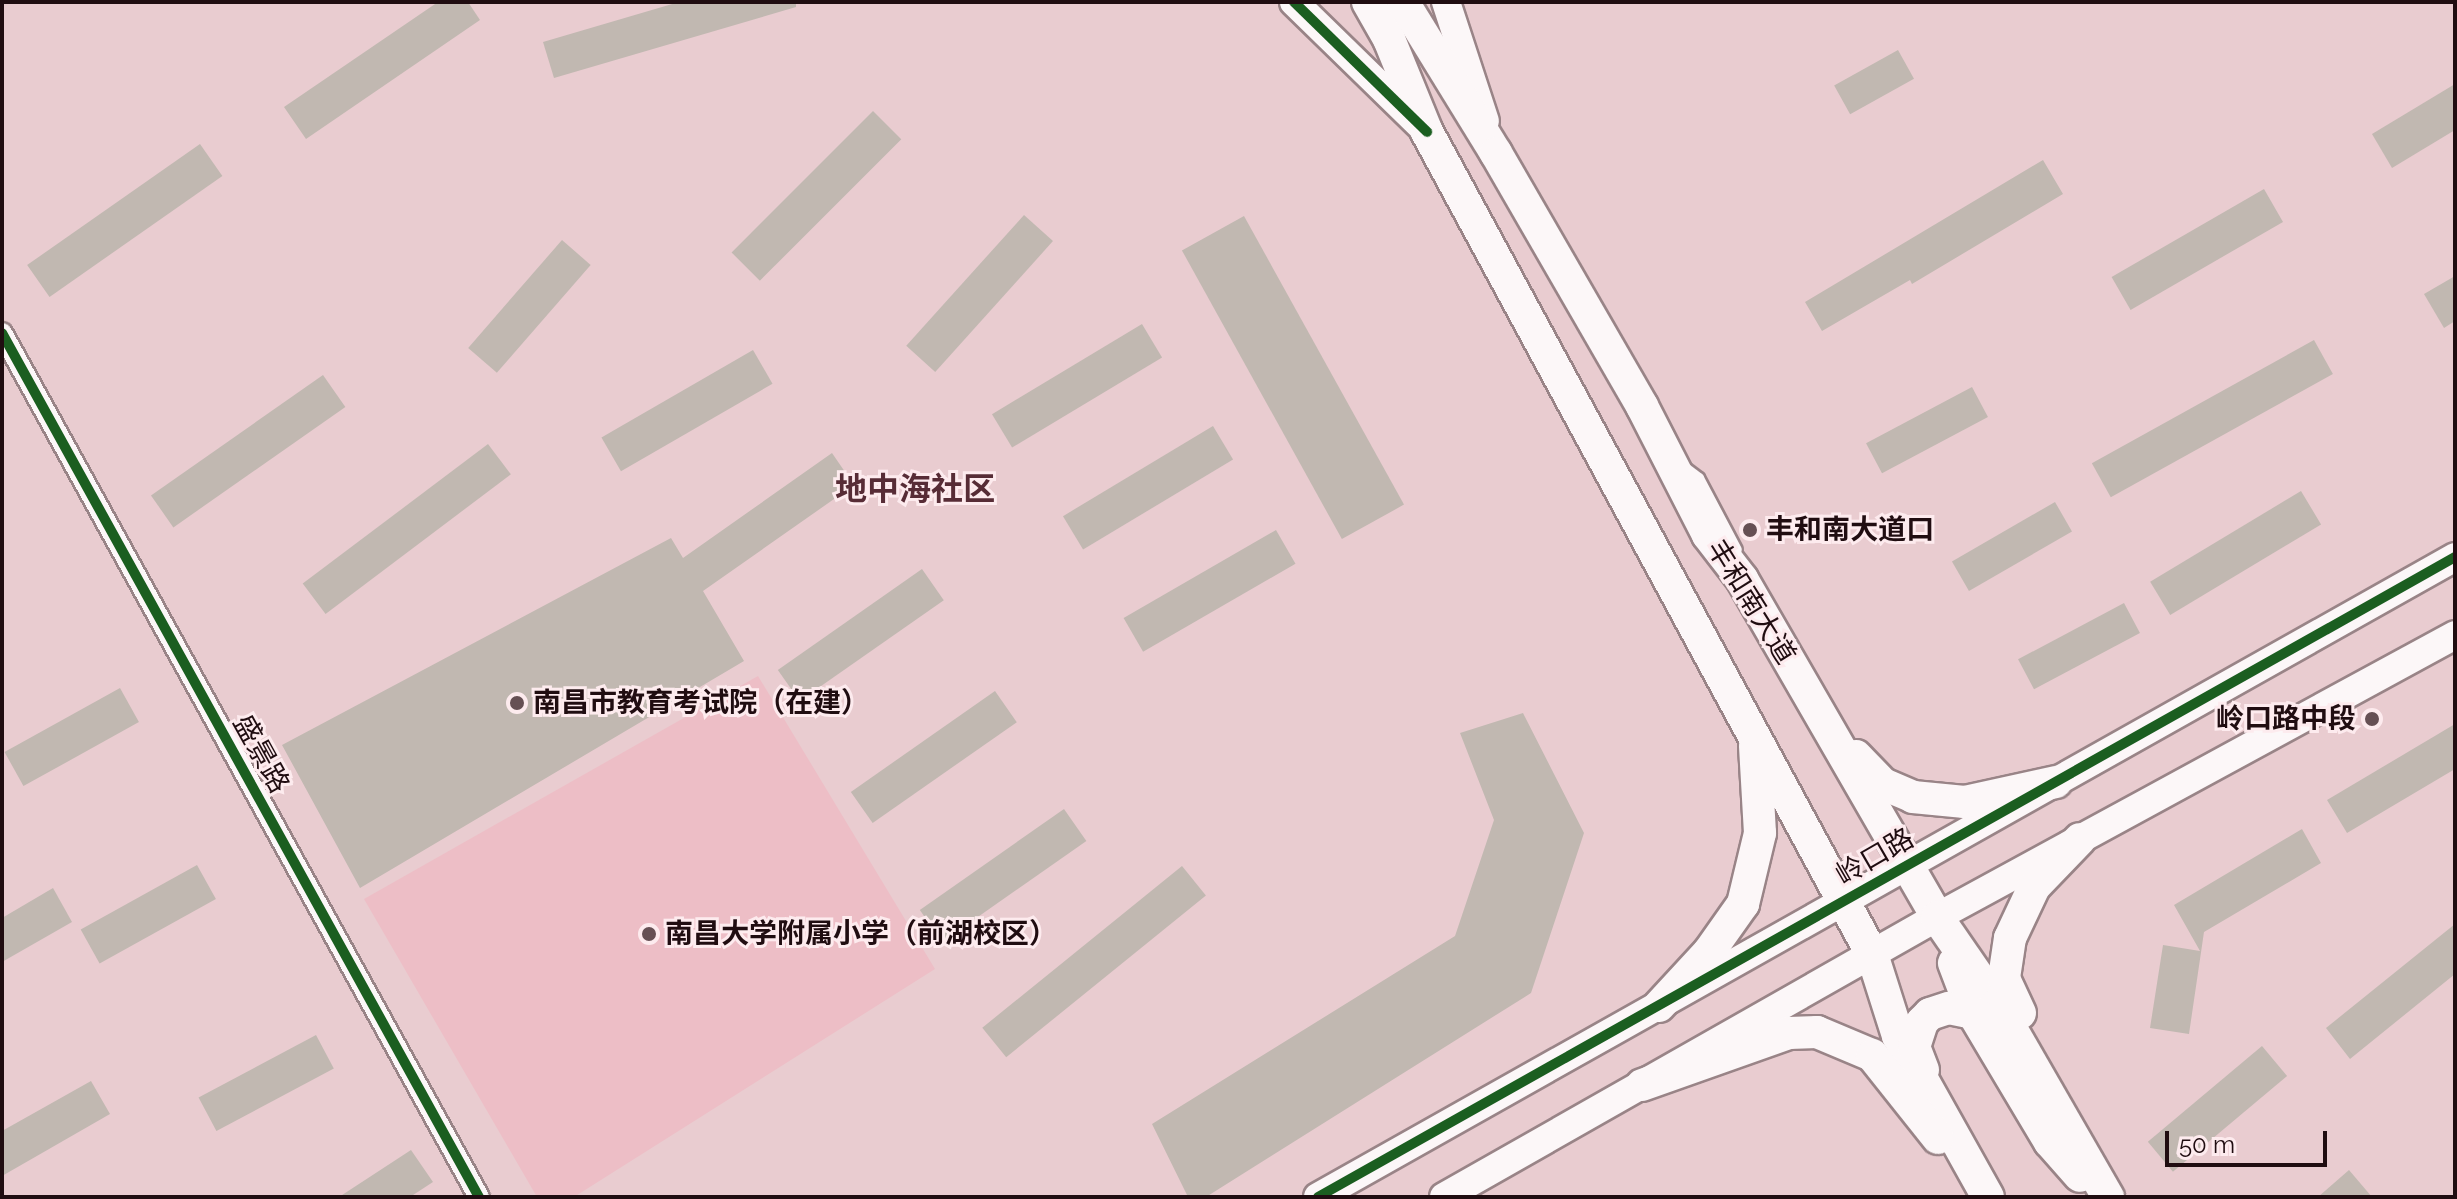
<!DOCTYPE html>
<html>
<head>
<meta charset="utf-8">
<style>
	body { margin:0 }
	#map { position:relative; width:2457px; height:1199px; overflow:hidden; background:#e9ccd0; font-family:Raleway,"Noto Sans SC",sans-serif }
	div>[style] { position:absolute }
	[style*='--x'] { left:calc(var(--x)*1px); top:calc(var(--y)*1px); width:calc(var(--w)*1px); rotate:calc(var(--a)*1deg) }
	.built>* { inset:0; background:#edbec6 }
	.building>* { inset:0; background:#c1b8b1; transform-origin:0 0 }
	.roads { filter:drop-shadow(2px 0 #998487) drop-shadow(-2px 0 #998487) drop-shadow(0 2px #998487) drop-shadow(0 -2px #998487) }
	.lane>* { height:10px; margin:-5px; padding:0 5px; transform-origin:5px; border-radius:5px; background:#fcf7f8 }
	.street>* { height:20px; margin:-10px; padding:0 10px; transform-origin:10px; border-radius:10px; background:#fcf7f8 }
	.secondary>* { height:28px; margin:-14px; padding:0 14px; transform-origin:14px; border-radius:14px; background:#fcf7f8 }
	.primary>* { height:32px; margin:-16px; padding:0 16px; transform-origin:16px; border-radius:16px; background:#fcf7f8 }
	.cycleway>* { height:10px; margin:-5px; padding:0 5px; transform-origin:5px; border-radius:5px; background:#1b5e20 }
	.dots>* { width:22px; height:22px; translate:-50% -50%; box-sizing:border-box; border:4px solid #fdebee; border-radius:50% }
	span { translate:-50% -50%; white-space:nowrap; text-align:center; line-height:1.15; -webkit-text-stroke:6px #fdebee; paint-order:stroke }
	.poi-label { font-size:28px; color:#200d11; font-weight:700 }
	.left { translate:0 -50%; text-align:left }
	.right { translate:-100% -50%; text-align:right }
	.street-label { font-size:28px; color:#200d11 }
	.quarter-label { font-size:32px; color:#572c36; font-weight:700 }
	.frame { position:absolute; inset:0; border:4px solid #200d11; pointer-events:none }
	.scale { position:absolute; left:2165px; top:1131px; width:162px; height:36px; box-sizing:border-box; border:4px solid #200d11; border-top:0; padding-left:10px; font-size:24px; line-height:28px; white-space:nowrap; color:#200d11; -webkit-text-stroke:6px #fdebee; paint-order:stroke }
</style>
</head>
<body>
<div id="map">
	<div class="built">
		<div style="clip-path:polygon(758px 676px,935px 969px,574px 1197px,537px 1197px,364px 899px)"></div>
	</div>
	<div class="building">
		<div style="clip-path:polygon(438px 2px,468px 2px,480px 20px,306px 139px,284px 107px)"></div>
		<div style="clip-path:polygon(679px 2px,796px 2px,796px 7px,554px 78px,543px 42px)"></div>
		<div style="left:1898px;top:50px;width:33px;height:73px;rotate:61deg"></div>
		<div style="clip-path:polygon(2455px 84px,2455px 130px,2392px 168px,2372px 134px)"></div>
		<div style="left:873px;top:111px;width:40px;height:200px;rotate:45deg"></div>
		<div style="left:200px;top:144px;width:39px;height:211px;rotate:55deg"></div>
		<div style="clip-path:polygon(2043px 160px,2063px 194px,1912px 284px,1910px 280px,1822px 331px,1805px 302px)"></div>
		<div style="left:2264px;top:189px;width:38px;height:176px;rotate:60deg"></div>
		<div style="left:1024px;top:215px;width:39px;height:176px;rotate:42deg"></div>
		<div style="left:1244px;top:216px;width:330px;height:71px;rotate:61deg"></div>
		<div style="left:562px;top:240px;width:38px;height:143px;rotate:41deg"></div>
		<div style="clip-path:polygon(2455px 276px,2455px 321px,2444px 328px,2424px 294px)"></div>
		<div style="left:1142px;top:324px;width:39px;height:175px;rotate:59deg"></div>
		<div style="left:2314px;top:340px;width:39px;height:254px;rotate:61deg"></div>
		<div style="left:753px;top:350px;width:39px;height:175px;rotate:60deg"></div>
		<div style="left:323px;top:375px;width:39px;height:210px;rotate:55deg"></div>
		<div style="left:1972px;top:387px;width:34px;height:120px;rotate:62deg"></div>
		<div style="left:1213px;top:426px;width:39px;height:175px;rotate:59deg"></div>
		<div style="left:488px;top:444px;width:38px;height:232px;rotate:53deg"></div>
		<div style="clip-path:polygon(832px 453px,854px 485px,703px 591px,744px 661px,360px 888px,282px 745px,671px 538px,683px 558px)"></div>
		<div style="left:2301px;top:491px;width:39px;height:176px;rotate:59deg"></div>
		<div style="left:2055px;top:502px;width:34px;height:119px;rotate:60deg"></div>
		<div style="left:1276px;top:530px;width:39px;height:176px;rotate:60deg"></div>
		<div style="left:922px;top:569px;width:38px;height:176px;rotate:55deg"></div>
		<div style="left:2124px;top:603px;width:34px;height:120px;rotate:62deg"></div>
		<div style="left:120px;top:688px;width:39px;height:132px;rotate:61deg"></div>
		<div style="left:995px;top:691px;width:38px;height:176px;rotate:55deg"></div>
		<div style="clip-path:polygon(1523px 713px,1584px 833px,1531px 993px,1206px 1197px,1188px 1197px,1152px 1124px,1455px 936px,1494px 820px,1460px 733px)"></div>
		<div style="clip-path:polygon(2455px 724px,2455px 769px,2347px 833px,2327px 800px)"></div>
		<div style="left:1064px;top:809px;width:39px;height:176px;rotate:55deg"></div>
		<div style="clip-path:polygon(2302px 829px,2321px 863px,2204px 932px,2189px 1034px,2150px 1028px,2163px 945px,2200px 951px,2174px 905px)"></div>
		<div style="left:197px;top:865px;width:39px;height:133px;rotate:61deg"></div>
		<div style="left:1182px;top:866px;width:38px;height:257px;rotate:51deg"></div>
		<div style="clip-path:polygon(53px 888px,72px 922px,2px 962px,2px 918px)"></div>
		<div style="clip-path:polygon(2455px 924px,2455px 974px,2350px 1059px,2326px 1028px)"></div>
		<div style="left:316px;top:1035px;width:38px;height:133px;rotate:62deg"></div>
		<div style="left:2262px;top:1046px;width:39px;height:149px;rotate:50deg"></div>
		<div style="clip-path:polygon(91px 1081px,110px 1114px,2px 1176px,2px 1131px)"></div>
		<div style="clip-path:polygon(411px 1150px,433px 1182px,410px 1197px,339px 1197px)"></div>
		<div style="clip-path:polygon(2349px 1170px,2372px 1197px,2318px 1197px)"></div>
	</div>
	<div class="roads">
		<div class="lane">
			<div style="--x:1687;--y:469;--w:15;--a:37"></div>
			<div style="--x:1699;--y:478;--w:81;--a:62.2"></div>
		</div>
		<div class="street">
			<div style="--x:2;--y:333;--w:987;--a:61.1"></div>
		</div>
		<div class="secondary">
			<div style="--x:1294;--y:2;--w:183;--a:44.3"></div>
			<div style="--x:1446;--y:2;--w:125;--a:71.9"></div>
			<div style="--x:1318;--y:1197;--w:1305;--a:-29.37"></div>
			<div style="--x:1444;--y:1197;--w:567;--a:-29.59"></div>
			<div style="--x:1937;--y:917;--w:590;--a:-28.56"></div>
		</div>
		<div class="primary">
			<div style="--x:1368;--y:2;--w:43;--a:60.4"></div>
			<div style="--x:1389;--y:39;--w:100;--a:67.8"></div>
			<div style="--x:1427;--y:132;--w:935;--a:61.57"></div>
			<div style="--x:1872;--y:954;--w:86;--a:72.4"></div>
			<div style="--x:1898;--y:1036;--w:184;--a:60.8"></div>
			<div style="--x:1403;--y:2;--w:177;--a:58.4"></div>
			<div style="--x:1496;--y:153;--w:292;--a:60"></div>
			<div style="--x:1642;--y:406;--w:145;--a:62.9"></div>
			<div style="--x:1708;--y:535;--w:56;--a:52.3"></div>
			<div style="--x:1742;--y:579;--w:390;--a:60"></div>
			<div style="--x:1937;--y:917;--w:106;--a:55.4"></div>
			<div style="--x:1997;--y:1004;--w:223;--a:60.1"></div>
			<div style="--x:1856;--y:756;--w:39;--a:46"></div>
			<div style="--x:1883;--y:784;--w:33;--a:23"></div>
			<div style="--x:1913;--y:797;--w:52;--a:5.5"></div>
			<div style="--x:1965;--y:802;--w:93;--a:-12.4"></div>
			<div style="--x:1954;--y:963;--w:53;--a:69.2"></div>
			<div style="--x:1973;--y:1013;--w:150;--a:59.2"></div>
			<div style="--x:2050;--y:1142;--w:45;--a:48.6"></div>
			<div style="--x:1659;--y:1006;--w:74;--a:-47.2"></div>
			<div style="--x:1709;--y:952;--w:59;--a:-54.7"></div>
			<div style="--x:1743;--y:904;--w:73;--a:-76.5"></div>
			<div style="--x:1760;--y:833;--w:87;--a:-93.3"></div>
			<div style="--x:2020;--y:1013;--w:38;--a:-115"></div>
			<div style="--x:2004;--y:978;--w:40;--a:-81.5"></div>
			<div style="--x:2010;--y:938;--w:56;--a:-64.8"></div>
			<div style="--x:2034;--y:887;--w:66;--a:-46.2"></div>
			<div style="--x:1923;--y:1070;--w:25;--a:-111"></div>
			<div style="--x:1914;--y:1047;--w:26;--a:-72"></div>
			<div style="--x:1922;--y:1022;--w:11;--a:-45"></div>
			<div style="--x:1930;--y:1014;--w:20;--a:-18"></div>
			<div style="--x:1949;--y:1008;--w:25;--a:12"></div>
			<div style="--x:1973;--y:1013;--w:16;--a:27"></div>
			<div style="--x:1642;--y:1085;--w:156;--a:-19.5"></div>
			<div style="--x:1789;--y:1033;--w:28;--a:-2"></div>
			<div style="--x:1817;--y:1032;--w:60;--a:22.7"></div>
			<div style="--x:1872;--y:1055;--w:106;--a:51.5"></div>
		</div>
	</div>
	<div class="cycleway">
		<div style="--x:1294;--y:2;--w:186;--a:44.3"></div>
		<div style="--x:2;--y:333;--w:987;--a:61.1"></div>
		<div style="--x:1318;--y:1197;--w:1305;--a:-29.37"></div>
	</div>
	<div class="dots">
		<div style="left:1750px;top:530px;background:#665054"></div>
		<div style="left:517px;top:703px;background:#665054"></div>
		<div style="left:2372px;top:719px;background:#665054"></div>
		<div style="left:649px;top:934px;background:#665054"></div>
	</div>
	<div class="poi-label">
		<span class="left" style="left:1766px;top:530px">丰和南大道口</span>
		<span class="left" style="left:533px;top:703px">南昌市教育考试院（在建）</span>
		<span class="right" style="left:2356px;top:719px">岭口路中段</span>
		<span class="left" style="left:665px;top:934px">南昌大学附属小学（前湖校区）</span>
	</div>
	<div class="street-label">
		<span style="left:1751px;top:602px;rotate:58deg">丰和南大道</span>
		<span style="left:261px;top:754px;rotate:61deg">盛景路</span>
		<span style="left:1875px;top:857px;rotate:-30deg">岭口路</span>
	</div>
	<div class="quarter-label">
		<span style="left:915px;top:489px">地中海社区</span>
	</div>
	<div class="frame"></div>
	<div class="scale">50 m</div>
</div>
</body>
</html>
